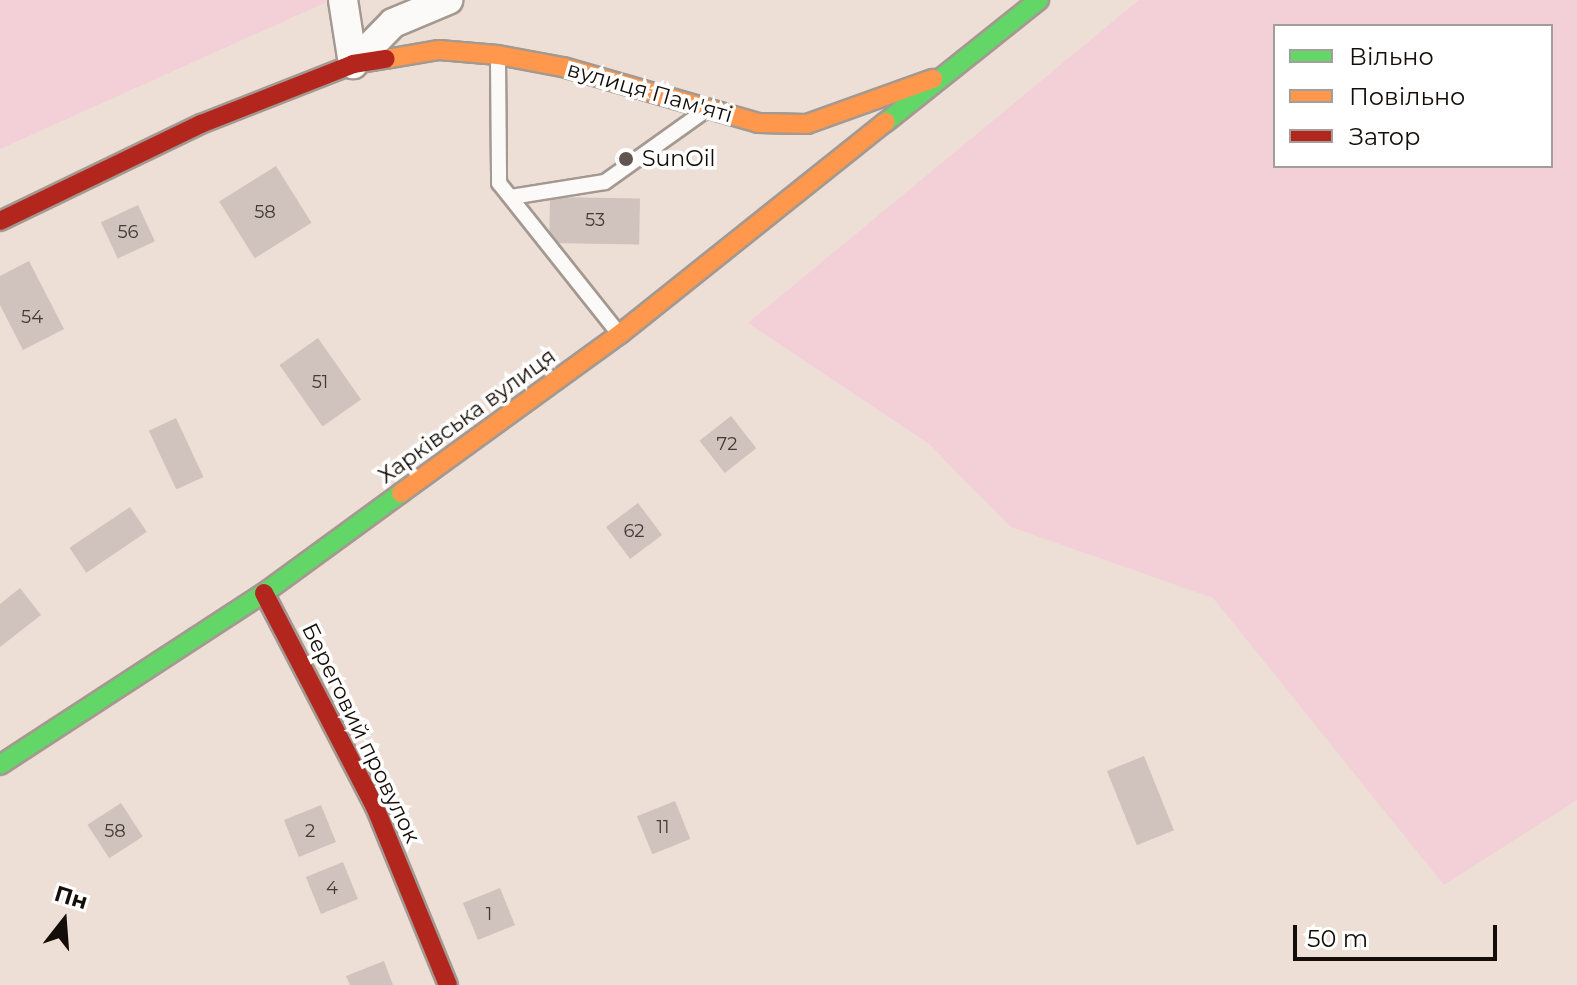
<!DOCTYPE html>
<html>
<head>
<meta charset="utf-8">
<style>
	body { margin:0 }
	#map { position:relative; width:1577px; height:985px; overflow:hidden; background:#eddfd5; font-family:Montserrat,sans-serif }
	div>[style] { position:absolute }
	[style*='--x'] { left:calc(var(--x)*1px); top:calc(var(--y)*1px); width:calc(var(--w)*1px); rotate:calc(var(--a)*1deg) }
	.green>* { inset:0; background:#f3cfd8 }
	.building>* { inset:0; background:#d0c3be; transform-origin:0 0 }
	.roads { filter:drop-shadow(2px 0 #a49991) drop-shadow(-2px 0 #a49991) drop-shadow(0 2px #a49991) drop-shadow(0 -2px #a49991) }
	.lane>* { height:14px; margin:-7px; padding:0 7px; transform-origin:7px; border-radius:7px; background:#fcfaf9 }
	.street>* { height:28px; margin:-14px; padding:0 14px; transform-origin:14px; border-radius:14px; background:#fcfaf9 }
	.fast>* { height:18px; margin:-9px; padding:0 9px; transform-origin:9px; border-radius:9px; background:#63d668 }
	.slow>* { height:18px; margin:-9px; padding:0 9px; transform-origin:9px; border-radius:9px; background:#ff974d }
	.jam>* { height:18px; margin:-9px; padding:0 9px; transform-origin:9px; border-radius:9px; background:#b3261e }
	.dots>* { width:22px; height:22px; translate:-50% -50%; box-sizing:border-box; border:4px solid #fff; border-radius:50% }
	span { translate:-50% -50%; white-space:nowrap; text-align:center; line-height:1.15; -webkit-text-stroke:7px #fff; paint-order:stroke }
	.number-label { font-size:18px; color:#443a35 }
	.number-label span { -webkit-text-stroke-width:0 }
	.street-label { font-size:22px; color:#150d07 }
	.poi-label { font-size:22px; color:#150d07 }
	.left { translate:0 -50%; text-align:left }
	.legend { position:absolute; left:1273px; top:24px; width:280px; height:144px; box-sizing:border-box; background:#fff; border:2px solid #a19e9c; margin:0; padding:10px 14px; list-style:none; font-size:24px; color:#150d07 }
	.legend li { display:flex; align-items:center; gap:16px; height:40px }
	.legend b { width:40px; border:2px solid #a19e9c }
	.north { position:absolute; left:24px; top:881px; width:80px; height:80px; -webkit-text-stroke:6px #fff; paint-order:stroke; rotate:17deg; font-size:22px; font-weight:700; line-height:32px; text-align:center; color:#150d07 }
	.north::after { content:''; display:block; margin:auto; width:28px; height:36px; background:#150d07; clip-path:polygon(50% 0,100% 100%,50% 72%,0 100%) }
	.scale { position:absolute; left:1293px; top:925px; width:204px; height:36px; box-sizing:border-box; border:4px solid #150d07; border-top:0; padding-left:10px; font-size:24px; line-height:28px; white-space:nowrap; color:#150d07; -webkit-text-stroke:6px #fff; paint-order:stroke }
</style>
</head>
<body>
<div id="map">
	<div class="green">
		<div style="clip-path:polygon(0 0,331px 0,0 149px)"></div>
		<div style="clip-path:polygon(evenodd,1139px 0,1577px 0,1577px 800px,1444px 885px,1213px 598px,1011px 527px,929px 444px,748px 323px,1139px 0,1551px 26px,1551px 166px,1275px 166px,1275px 26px,1551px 26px)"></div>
	</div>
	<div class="building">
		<div style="left:276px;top:166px;width:67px;height:67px;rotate:58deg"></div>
		<div style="left:550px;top:197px;width:90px;height:46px;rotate:1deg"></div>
		<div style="left:138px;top:205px;width:40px;height:41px;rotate:65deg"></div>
		<div style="clip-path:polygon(29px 261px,64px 329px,23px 350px,0 305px,0 276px)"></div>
		<div style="left:318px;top:338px;width:75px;height:47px;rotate:55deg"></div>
		<div style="left:731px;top:416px;width:41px;height:40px;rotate:52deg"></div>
		<div style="left:176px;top:418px;width:65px;height:30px;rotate:65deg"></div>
		<div style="left:638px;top:503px;width:40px;height:40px;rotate:53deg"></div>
		<div style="left:130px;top:507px;width:30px;height:73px;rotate:56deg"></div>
		<div style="clip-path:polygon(20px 588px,41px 615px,0 647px,0 604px)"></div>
		<div style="left:1144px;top:756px;width:80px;height:40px;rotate:68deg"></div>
		<div style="left:675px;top:801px;width:41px;height:41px;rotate:68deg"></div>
		<div style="left:121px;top:803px;width:40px;height:40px;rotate:57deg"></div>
		<div style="left:321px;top:805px;width:40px;height:40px;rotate:68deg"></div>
		<div style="left:343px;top:862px;width:40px;height:40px;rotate:68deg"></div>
		<div style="left:500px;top:888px;width:40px;height:40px;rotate:68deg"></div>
		<div style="clip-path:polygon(384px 961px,393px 985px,350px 985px,346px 976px)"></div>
	</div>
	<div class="roads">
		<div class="lane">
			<div style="--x:498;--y:59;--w:124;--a:89.5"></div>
			<div style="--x:499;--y:183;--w:188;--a:51.5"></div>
			<div style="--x:511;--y:197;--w:95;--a:-9.1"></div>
			<div style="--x:605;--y:182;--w:120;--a:-35.5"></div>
		</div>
		<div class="street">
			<div style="--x:343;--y:0;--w:65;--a:81.1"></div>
			<div style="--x:353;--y:64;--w:57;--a:-45.7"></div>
			<div style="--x:393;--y:23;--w:60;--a:-22.7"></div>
		</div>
		<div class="fast">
			<div style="--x:886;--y:122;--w:196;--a:-38.6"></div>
			<div style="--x:0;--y:765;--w:315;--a:-33.1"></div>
			<div style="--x:264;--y:593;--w:170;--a:-36.1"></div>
		</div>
		<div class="slow">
			<div style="--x:386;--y:59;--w:54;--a:-9.6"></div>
			<div style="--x:439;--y:50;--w:59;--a:4.8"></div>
			<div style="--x:498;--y:55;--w:66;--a:10.5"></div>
			<div style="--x:563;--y:67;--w:203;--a:16"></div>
			<div style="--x:758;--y:123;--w:49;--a:1.2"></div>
			<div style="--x:807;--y:124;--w:134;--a:-19.7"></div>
			<div style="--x:401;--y:493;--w:271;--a:-36"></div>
			<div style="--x:620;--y:334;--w:340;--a:-38.6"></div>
		</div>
		<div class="jam">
			<div style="--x:0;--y:221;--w:223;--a:-25.8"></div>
			<div style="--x:201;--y:124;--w:163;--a:-21.5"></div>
			<div style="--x:353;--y:64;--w:33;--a:-9"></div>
			<div style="--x:264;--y:593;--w:241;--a:62.6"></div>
			<div style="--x:375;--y:807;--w:192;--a:67.7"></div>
		</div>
	</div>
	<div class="dots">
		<div style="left:626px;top:159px;background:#61564f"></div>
	</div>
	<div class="number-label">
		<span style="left:265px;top:212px">58</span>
		<span style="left:595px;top:220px">53</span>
		<span style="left:128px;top:232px">56</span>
		<span style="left:32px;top:317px">54</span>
		<span style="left:320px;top:382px">51</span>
		<span style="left:727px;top:444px">72</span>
		<span style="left:634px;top:531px">62</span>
		<span style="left:663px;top:827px">11</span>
		<span style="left:115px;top:831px">58</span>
		<span style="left:310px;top:831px">2</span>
		<span style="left:332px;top:888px">4</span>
		<span style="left:489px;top:914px">1</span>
	</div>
	<div class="street-label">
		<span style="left:650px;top:92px;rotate:16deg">вулиця Пам'яті</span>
		<span style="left:467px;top:416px;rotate:-36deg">Харківська вулиця</span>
		<span style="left:361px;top:733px;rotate:64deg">Береговий провулок</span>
	</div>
	<div class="poi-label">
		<span class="left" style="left:642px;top:159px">SunOil</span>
	</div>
	<ul class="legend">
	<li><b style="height:10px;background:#63d668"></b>Вільно</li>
	<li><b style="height:10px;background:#ff974d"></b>Повільно</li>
	<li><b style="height:10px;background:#b3261e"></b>Затор</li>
	</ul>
	<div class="north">Пн</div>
	<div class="scale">50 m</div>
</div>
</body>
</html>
